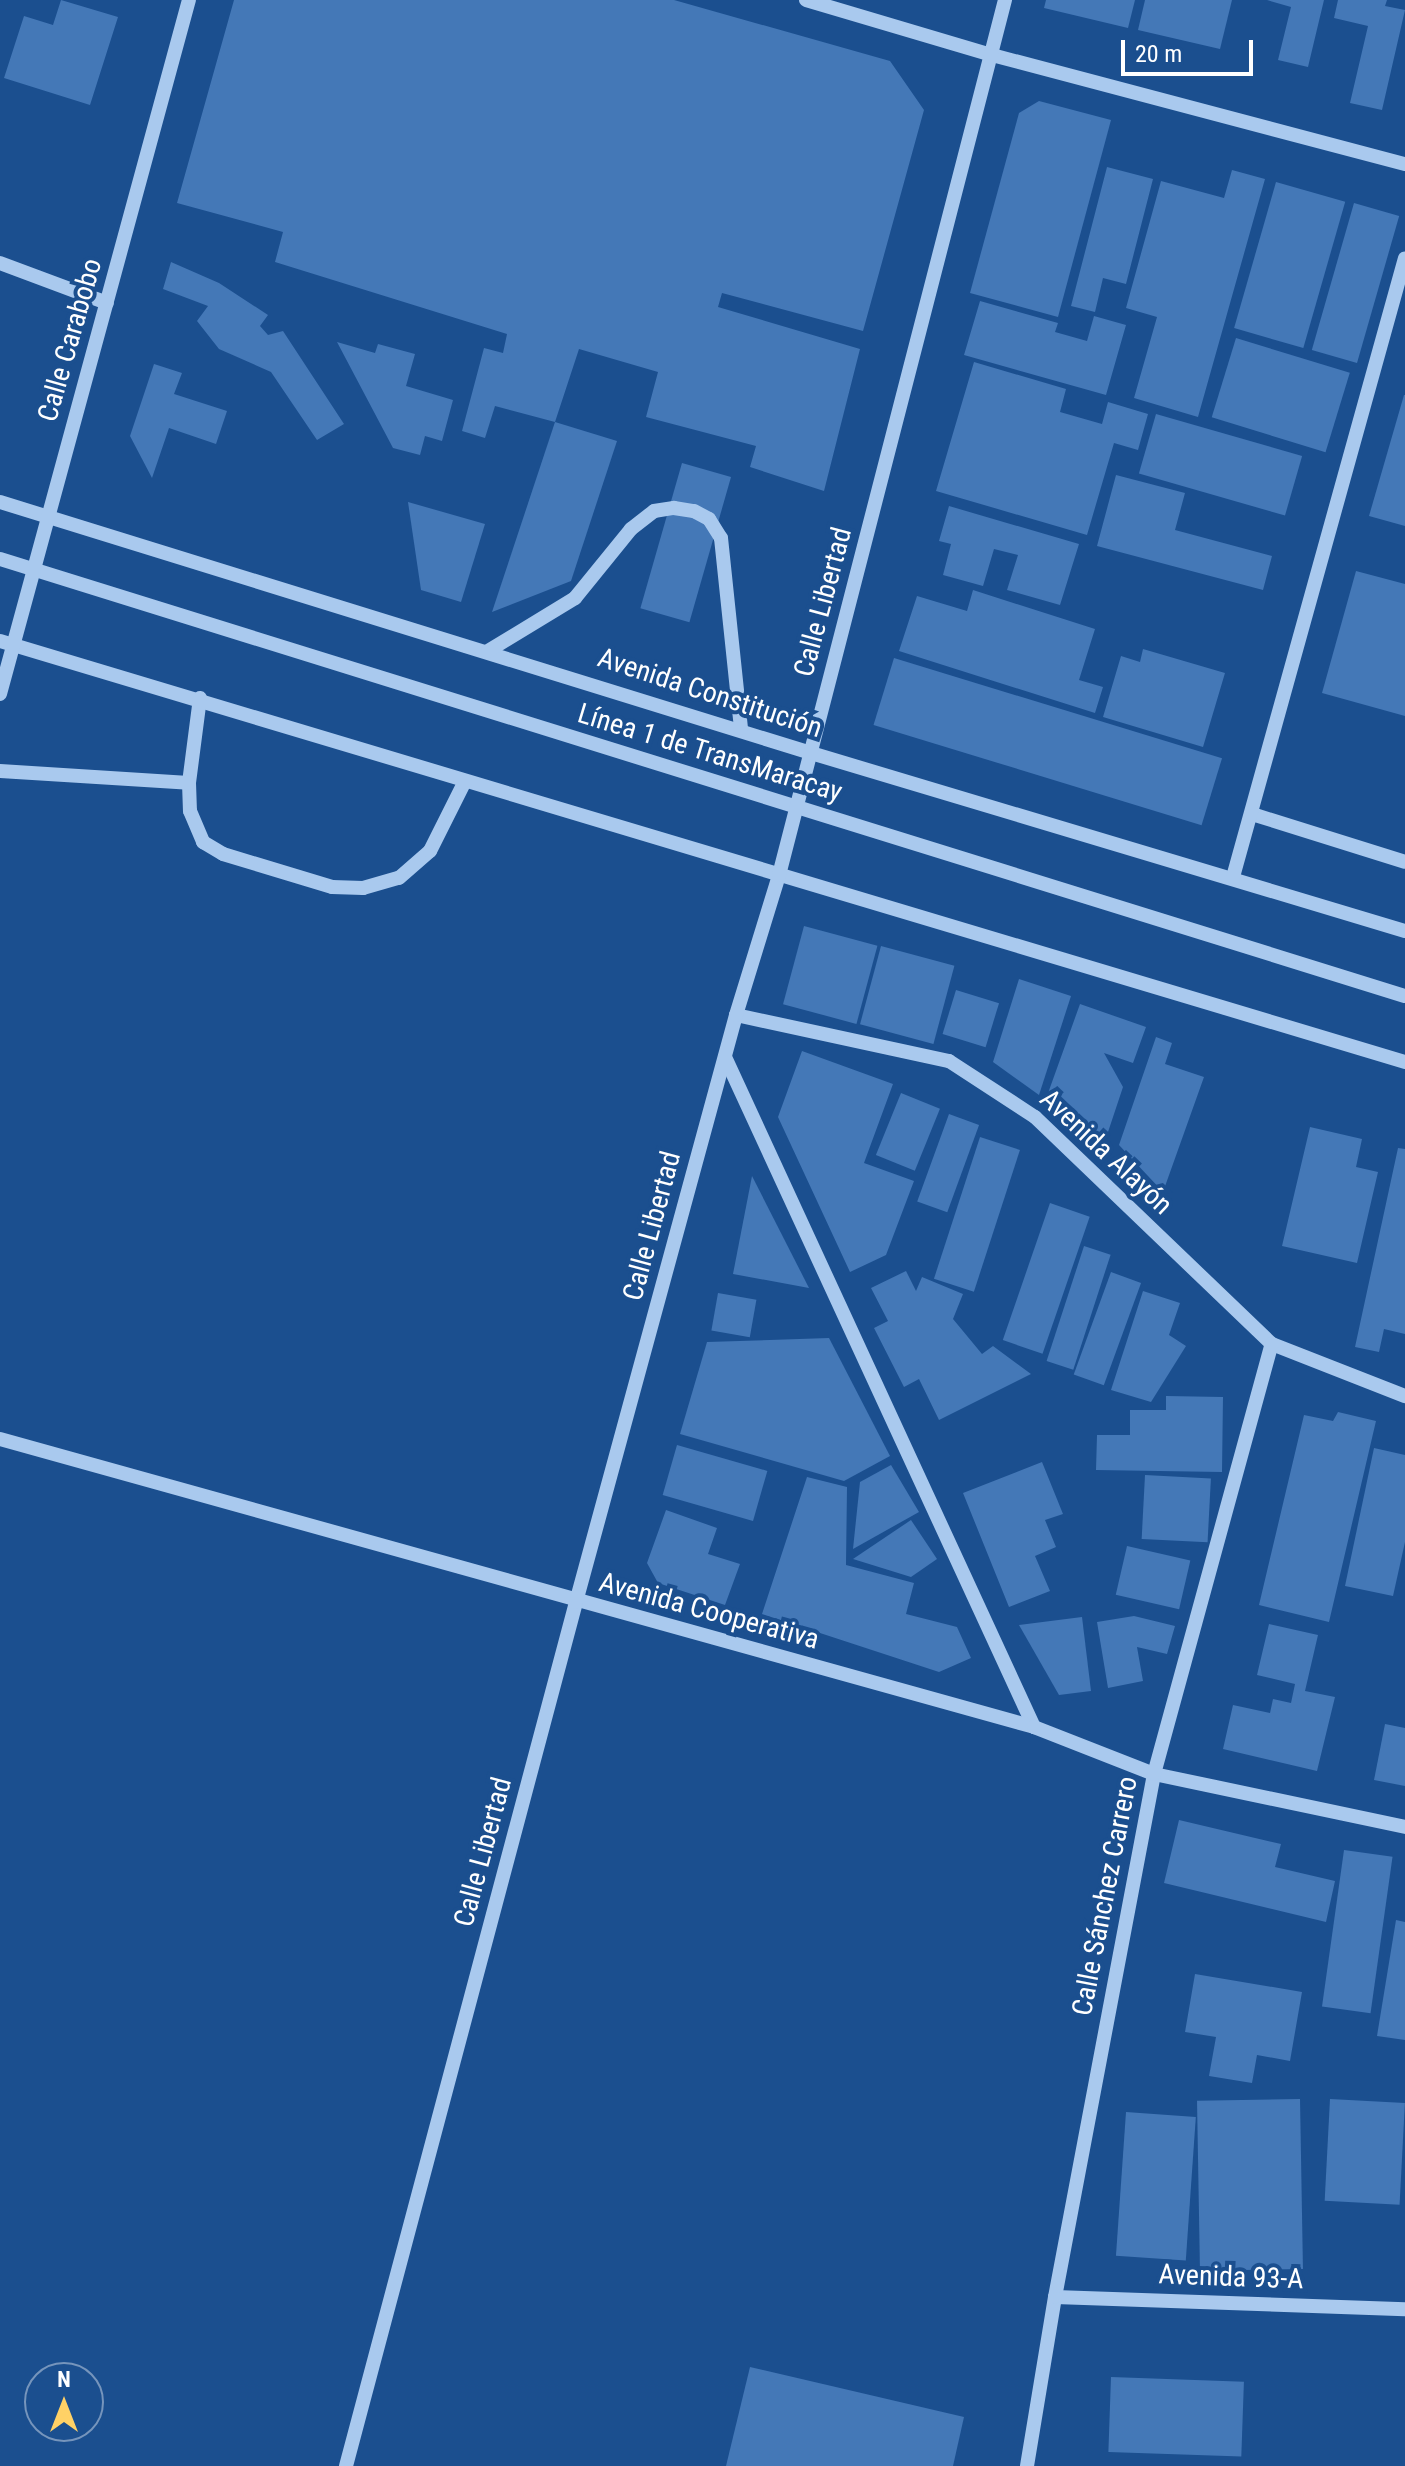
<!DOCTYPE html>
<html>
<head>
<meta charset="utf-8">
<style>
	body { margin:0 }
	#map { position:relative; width:1405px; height:2466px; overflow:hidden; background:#1b4f8f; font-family:"Roboto Condensed",sans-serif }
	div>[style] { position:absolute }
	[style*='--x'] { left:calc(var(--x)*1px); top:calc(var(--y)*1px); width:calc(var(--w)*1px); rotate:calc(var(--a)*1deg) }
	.building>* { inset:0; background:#4478b7; transform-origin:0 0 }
	.minor>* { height:14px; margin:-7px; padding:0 7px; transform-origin:7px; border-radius:7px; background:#a9c9ee }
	span { translate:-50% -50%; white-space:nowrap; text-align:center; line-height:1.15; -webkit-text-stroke:8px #1b4f8f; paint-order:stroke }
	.street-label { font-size:28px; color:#fff }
	.north { position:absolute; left:24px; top:2362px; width:80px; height:80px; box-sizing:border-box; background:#1b4f8f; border:2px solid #7695bc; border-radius:50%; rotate:0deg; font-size:22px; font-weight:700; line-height:32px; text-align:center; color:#fff }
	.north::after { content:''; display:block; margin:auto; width:28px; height:36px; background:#ffd166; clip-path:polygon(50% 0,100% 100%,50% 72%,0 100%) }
	.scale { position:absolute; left:1121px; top:40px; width:132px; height:36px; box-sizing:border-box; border:4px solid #fff; border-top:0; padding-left:10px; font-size:24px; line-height:28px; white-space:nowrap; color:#fff; -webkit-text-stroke:6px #1b4f8f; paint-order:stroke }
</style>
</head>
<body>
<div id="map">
	<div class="building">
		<div style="clip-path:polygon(61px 0,118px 17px,90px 105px,4px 78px,24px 16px,53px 25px)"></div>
		<div style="clip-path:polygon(234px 0,674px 0,890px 61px,924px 110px,863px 331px,722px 293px,718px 307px,860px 349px,824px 491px,750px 467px,756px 446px,646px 417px,658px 372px,579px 349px,555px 422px,495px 406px,485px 438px,462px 431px,484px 348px,503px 353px,507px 334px,275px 262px,283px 232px,177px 203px)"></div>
		<div style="clip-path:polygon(1046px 0,1135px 0,1128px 28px,1044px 8px)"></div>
		<div style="clip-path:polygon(1145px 0,1232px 0,1220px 49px,1138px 30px)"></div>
		<div style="clip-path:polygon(1324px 0,1308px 67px,1278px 60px,1291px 7px,1267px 0)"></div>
		<div style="clip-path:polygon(1338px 0,1387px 0,1385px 6px,1405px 10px,1382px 110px,1350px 103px,1368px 26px,1334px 18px)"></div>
		<div style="clip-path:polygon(1039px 101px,1111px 120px,1058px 317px,970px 293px,1019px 113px)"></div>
		<div style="clip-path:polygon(1107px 167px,1153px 179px,1126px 284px,1103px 278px,1095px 312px,1071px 306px)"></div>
		<div style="clip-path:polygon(1232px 170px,1265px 179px,1198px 417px,1134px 398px,1157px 317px,1126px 308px,1161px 181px,1224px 198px)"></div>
		<div style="left:1276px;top:182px;width:72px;height:152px;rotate:16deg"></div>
		<div style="left:1354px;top:203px;width:47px;height:153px;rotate:16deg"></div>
		<div style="clip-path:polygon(171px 262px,219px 283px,268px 315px,260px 326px,268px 335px,283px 331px,344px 424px,317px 440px,271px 372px,219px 349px,197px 321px,208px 306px,163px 289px)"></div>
		<div style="clip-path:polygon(980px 301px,1058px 323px,1055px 332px,1087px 341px,1094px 316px,1126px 325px,1106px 395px,964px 355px)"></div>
		<div style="left:1236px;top:338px;width:119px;height:83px;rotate:17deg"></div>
		<div style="clip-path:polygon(337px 342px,375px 353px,378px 344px,415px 354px,406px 386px,453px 400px,442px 441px,425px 436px,420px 455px,393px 448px)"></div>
		<div style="clip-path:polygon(974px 362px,1066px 389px,1060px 412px,1102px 424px,1108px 402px,1148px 414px,1138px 450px,1114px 443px,1087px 535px,936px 491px)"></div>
		<div style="clip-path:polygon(154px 364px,182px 373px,174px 394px,227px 411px,216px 444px,169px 428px,152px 478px,130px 436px)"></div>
		<div style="clip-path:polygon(1404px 395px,1405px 395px,1405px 526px,1369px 516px)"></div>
		<div style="left:1156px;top:414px;width:152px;height:62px;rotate:16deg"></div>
		<div style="clip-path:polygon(555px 422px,617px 441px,571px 581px,492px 612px)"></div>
		<div style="left:682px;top:463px;width:51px;height:151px;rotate:16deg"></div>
		<div style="clip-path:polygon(1116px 475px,1185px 493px,1175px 530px,1272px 556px,1263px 590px,1097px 546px)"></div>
		<div style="clip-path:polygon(408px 502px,485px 524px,461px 602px,421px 590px)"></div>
		<div style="clip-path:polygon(949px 506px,1079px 544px,1060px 605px,1007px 590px,1018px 555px,994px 549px,983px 586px,943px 575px,951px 544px,939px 541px)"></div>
		<div style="clip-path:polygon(1356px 571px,1405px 584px,1405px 716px,1322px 693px)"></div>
		<div style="clip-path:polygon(973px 590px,1095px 629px,1079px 680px,1103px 687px,1095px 713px,899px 651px,917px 596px,967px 611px)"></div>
		<div style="clip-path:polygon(1143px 649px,1225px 673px,1203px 747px,1103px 717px,1121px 656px,1140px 662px)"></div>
		<div style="left:894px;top:658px;width:343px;height:70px;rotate:17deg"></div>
		<div style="left:804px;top:926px;width:76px;height:81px;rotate:15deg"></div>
		<div style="left:881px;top:946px;width:76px;height:81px;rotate:15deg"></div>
		<div style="clip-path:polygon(1019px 979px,1071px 996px,1039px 1095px,993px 1062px)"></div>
		<div style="left:956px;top:990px;width:45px;height:46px;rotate:17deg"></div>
		<div style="clip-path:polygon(1080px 1004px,1146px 1027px,1133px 1063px,1104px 1053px,1123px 1087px,1104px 1144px,1047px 1096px)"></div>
		<div style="clip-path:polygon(1156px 1037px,1172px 1043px,1165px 1064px,1204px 1077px,1163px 1192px,1119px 1145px)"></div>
		<div style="clip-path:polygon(802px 1051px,893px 1084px,864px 1163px,914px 1181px,886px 1255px,850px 1272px,778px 1117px)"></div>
		<div style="left:901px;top:1093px;width:42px;height:67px;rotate:22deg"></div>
		<div style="left:949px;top:1114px;width:32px;height:93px;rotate:20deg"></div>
		<div style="clip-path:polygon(1310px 1127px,1362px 1139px,1356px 1167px,1378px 1172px,1357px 1263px,1282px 1246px)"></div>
		<div style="left:980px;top:1137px;width:42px;height:149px;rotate:18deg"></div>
		<div style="clip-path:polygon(1398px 1148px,1405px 1149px,1405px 1334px,1384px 1329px,1379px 1352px,1355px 1347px)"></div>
		<div style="clip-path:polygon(752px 1176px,809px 1288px,733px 1274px)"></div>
		<div style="left:1050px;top:1203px;width:42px;height:145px;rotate:19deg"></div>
		<div style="left:1084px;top:1246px;width:28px;height:121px;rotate:18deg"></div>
		<div style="clip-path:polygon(906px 1271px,916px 1291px,922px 1277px,963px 1294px,953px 1319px,982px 1354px,993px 1346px,1031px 1374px,939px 1420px,919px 1379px,904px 1387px,874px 1328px,888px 1321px,871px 1288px)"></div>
		<div style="left:1111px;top:1272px;width:32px;height:109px;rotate:20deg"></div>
		<div style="clip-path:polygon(1143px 1291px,1180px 1303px,1169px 1335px,1186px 1346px,1151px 1402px,1111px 1390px)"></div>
		<div style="left:718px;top:1293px;width:39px;height:38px;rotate:10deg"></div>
		<div style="clip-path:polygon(829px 1338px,890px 1456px,844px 1481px,680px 1434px,707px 1342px)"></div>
		<div style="clip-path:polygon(1166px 1396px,1223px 1397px,1222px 1472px,1096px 1470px,1097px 1435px,1130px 1435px,1130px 1410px,1166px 1410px)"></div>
		<div style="clip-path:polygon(1338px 1412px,1376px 1421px,1329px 1622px,1259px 1605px,1304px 1415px,1333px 1421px)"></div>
		<div style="left:677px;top:1445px;width:94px;height:52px;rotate:16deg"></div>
		<div style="clip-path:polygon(1374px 1448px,1405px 1455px,1405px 1542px,1393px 1596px,1345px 1586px)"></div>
		<div style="clip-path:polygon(1042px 1462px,1063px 1514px,1045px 1520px,1056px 1547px,1035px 1556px,1050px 1591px,1009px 1607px,963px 1493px)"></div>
		<div style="clip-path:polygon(891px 1465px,919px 1512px,853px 1549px,860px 1482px)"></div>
		<div style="left:1145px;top:1475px;width:66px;height:64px;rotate:3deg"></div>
		<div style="clip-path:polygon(807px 1477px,847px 1487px,846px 1565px,914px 1583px,906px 1614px,957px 1627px,971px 1658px,939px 1672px,762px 1614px)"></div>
		<div style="clip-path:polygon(666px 1510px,717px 1528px,708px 1554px,740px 1564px,725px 1605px,658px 1583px,647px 1563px)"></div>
		<div style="clip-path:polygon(911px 1520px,937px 1559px,911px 1577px,853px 1559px)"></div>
		<div style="left:1127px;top:1546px;width:65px;height:50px;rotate:13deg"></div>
		<div style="clip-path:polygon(1134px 1616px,1175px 1626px,1167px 1654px,1137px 1647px,1143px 1681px,1108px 1688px,1097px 1622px)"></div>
		<div style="clip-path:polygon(1082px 1617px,1091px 1691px,1059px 1695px,1019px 1625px)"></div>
		<div style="clip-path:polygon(1269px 1624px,1318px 1635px,1305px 1691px,1335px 1697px,1317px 1771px,1223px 1749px,1233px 1705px,1270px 1713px,1273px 1699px,1291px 1703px,1295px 1684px,1257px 1675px)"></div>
		<div style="clip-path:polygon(1385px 1724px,1405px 1728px,1405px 1786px,1374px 1780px)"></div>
		<div style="clip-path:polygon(1179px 1820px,1281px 1844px,1275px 1867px,1335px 1881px,1326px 1922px,1164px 1883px)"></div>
		<div style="left:1344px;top:1850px;width:49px;height:158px;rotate:8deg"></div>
		<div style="clip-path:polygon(1396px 1920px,1405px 1922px,1405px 2040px,1377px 2036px)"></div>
		<div style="clip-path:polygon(1195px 1974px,1302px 1992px,1290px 2061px,1257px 2055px,1252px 2083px,1209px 2076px,1216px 2037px,1185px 2032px)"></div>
		<div style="left:1300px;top:2099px;width:170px;height:103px;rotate:89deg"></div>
		<div style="left:1330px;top:2099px;width:75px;height:102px;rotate:3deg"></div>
		<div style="left:1126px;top:2112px;width:70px;height:144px;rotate:4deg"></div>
		<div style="clip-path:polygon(750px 2367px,964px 2417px,953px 2466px,726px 2466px)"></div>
		<div style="left:1111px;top:2377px;width:133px;height:75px;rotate:2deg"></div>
	</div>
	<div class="minor">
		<div style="--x:806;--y:0;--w:194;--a:16.5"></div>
		<div style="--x:992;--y:55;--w:427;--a:14.8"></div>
		<div style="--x:0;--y:263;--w:114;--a:20.5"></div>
		<div style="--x:0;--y:502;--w:849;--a:17.2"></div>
		<div style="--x:811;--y:753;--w:620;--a:16.68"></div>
		<div style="--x:0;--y:559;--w:1471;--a:17.28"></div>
		<div style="--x:0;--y:641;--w:1467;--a:16.68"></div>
		<div style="--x:488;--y:651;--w:102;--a:-31.3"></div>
		<div style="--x:575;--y:598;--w:89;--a:-50.9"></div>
		<div style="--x:631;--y:529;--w:29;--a:-38"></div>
		<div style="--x:654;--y:511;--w:20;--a:-9"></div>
		<div style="--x:674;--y:508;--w:20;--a:9"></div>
		<div style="--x:694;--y:511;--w:17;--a:28"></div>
		<div style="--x:709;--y:519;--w:22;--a:58"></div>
		<div style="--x:721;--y:538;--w:191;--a:84"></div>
		<div style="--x:0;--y:694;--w:719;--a:-74.77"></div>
		<div style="--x:200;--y:698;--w:86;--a:97.4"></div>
		<div style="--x:189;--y:783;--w:28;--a:88"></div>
		<div style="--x:190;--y:811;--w:34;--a:67"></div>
		<div style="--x:203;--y:842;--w:23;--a:31"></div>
		<div style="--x:223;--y:854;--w:114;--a:16.8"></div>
		<div style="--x:332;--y:887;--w:31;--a:2"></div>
		<div style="--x:363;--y:888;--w:37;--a:-16"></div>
		<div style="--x:399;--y:878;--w:41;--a:-41.1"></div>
		<div style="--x:430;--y:851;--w:78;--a:-63.4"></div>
		<div style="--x:0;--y:771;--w:189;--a:3.6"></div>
		<div style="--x:1252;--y:814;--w:160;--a:17.4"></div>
		<div style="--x:1233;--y:877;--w:642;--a:-74.47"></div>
		<div style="--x:736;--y:1015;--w:218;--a:12.2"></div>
		<div style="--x:949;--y:1061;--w:103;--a:33.1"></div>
		<div style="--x:1035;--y:1117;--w:328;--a:43.8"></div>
		<div style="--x:1272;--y:1344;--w:143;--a:21.4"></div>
		<div style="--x:725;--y:1057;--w:738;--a:65.24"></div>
		<div style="--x:0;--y:1439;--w:1073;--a:15.56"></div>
		<div style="--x:1034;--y:1727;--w:129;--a:21.4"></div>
		<div style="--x:1154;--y:1774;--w:257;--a:11.9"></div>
		<div style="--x:1055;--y:2297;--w:350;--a:2"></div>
		<div style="--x:346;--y:2466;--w:894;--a:-75.09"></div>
		<div style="--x:576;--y:1602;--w:608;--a:-74.75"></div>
		<div style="--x:736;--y:1015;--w:146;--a:-72.9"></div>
		<div style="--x:779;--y:875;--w:904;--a:-75.52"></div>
		<div style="--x:1027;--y:2466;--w:171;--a:-80.6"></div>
		<div style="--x:1055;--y:2297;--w:532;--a:-79.28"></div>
		<div style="--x:1154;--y:1774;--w:446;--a:-74.7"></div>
	</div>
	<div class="street-label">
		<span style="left:70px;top:340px;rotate:-74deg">Calle Carabobo</span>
		<span style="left:823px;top:602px;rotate:-75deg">Calle Libertad</span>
		<span style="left:710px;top:693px;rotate:18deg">Avenida Constitución</span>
		<span style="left:710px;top:753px;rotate:17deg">Línea 1 de TransMaracay</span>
		<span style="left:1106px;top:1152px;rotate:43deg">Avenida Alayón</span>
		<span style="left:652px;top:1226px;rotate:-75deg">Calle Libertad</span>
		<span style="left:709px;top:1611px;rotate:15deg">Avenida Cooperativa</span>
		<span style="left:483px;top:1852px;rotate:-75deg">Calle Libertad</span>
		<span style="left:1105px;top:1896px;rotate:-79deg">Calle Sánchez Carrero</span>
		<span style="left:1231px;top:2277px;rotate:2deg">Avenida 93-A</span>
	</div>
	<div class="north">N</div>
	<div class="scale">20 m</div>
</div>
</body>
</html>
